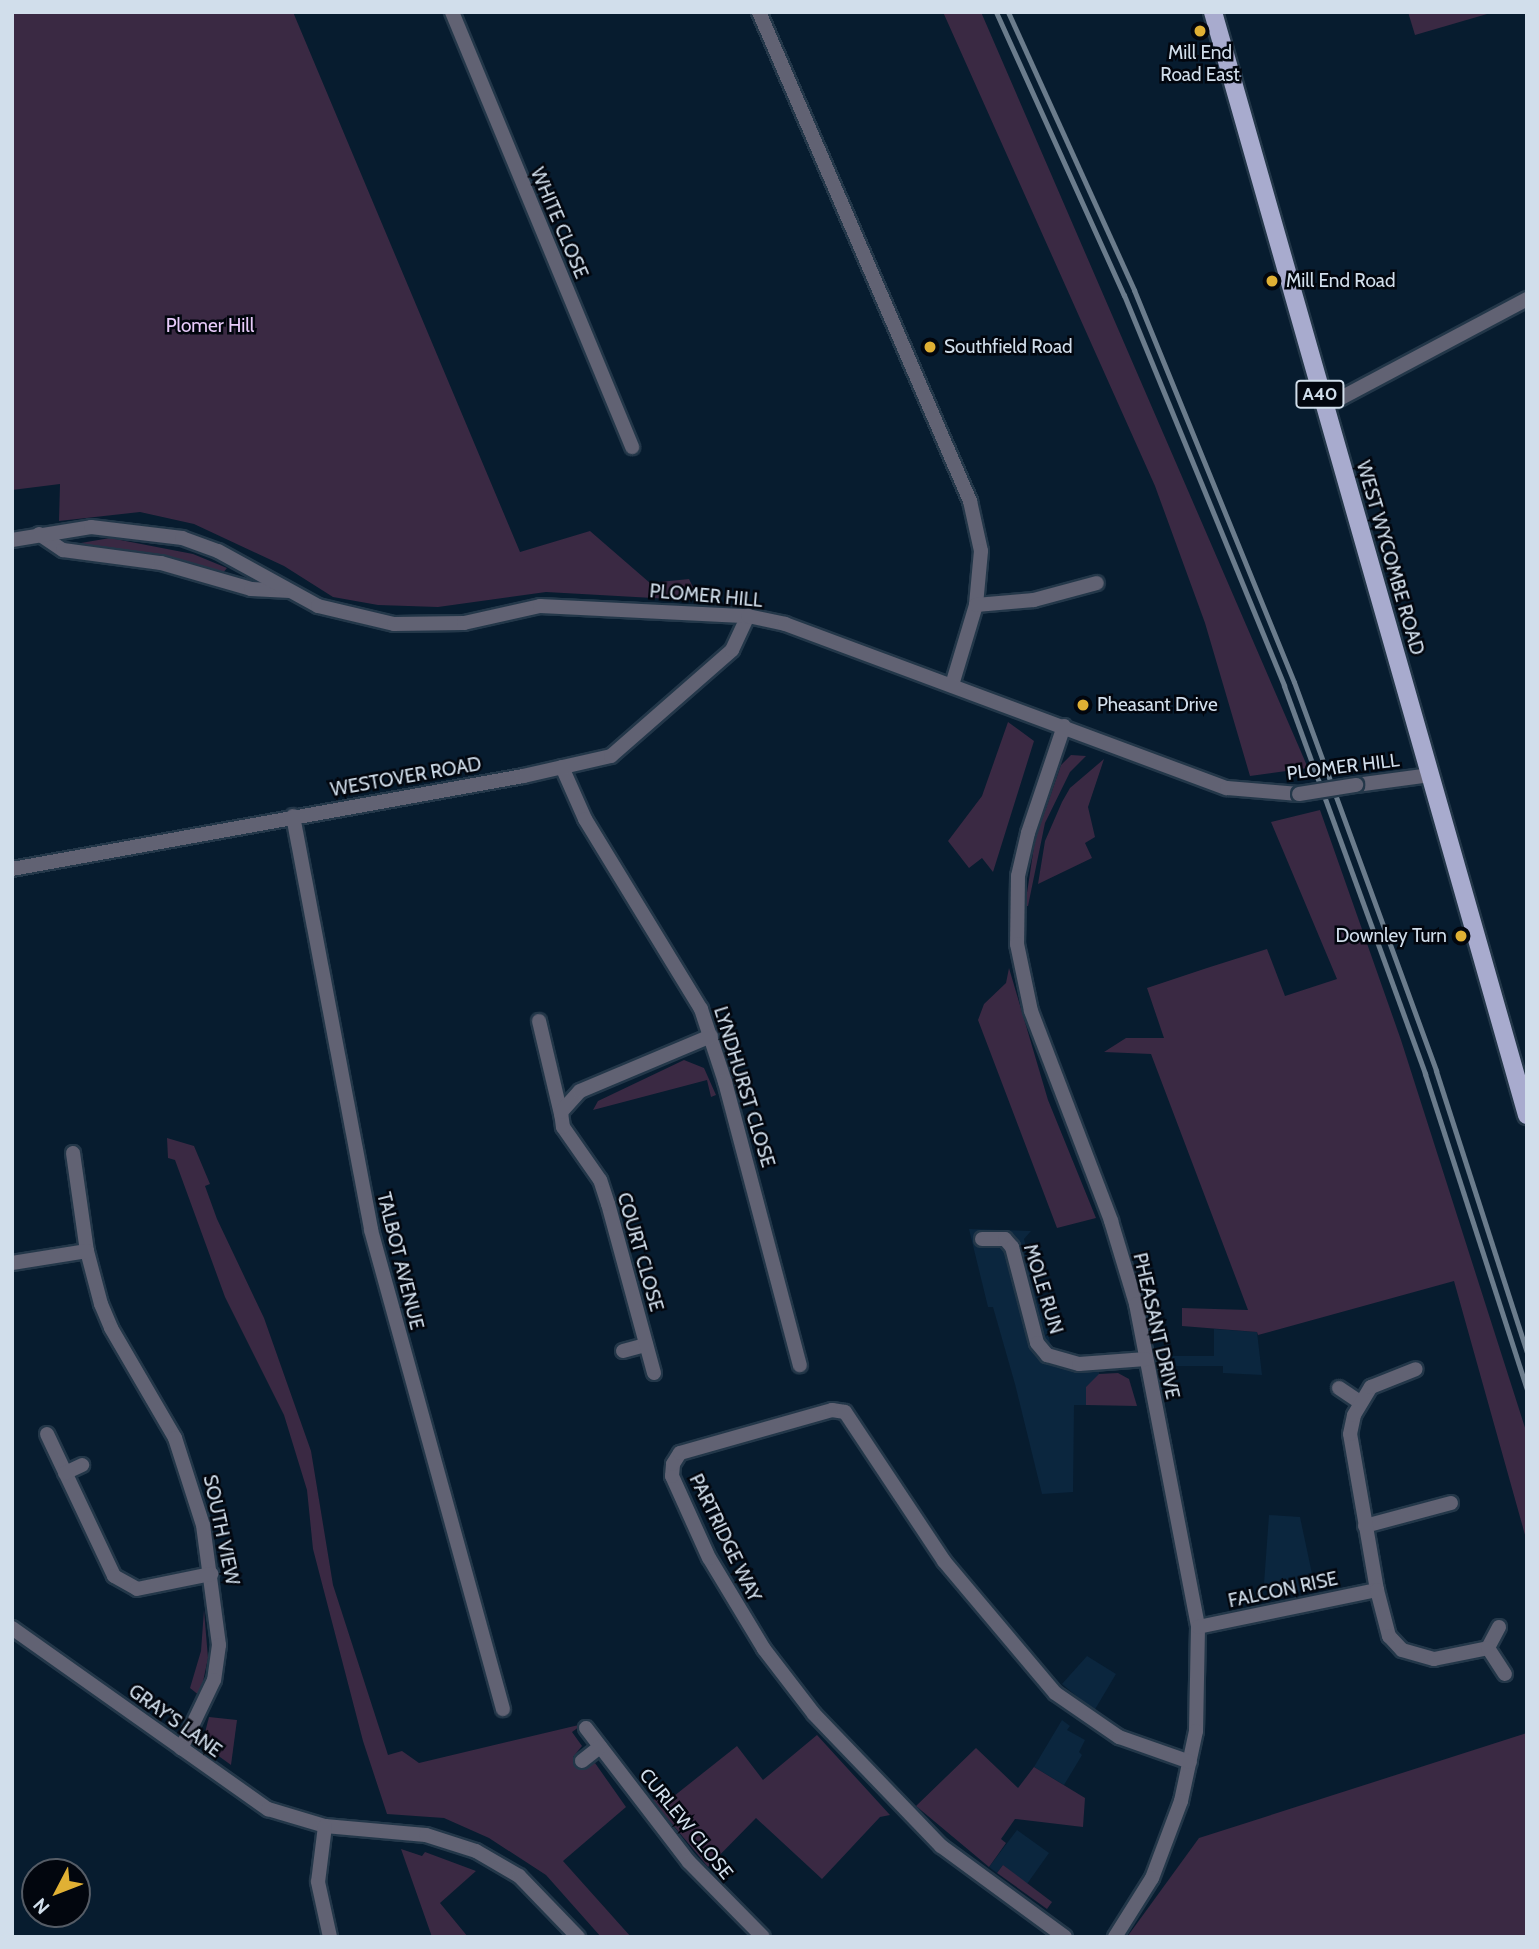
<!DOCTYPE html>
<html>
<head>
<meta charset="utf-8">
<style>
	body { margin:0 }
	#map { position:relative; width:1539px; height:1949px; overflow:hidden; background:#071c2f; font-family:Cabin,sans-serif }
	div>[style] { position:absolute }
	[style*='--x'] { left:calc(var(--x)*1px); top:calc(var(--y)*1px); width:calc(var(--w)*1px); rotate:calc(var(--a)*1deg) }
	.built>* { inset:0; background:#0b263e }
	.green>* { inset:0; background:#3a2943 }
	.roads { filter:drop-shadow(2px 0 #233749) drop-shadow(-2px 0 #233749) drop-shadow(0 2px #233749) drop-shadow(0 -2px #233749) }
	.minor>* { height:14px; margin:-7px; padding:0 7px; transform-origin:7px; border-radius:7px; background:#616273 }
	.tertiary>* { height:14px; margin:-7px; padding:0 7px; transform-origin:7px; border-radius:7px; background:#616273 }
	.primary>* { height:18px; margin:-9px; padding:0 9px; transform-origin:9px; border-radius:9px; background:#a8abce }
	.rail>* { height:5px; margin:-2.5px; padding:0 2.5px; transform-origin:2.5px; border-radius:2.5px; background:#6b7c8c }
	.bridges { filter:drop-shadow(2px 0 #233749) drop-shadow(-2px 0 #233749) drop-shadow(0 2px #233749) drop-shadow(0 -2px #233749) }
	.tertiary-bridge>* { height:14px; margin:-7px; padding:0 7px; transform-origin:7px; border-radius:7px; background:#616273 }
	.dots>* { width:19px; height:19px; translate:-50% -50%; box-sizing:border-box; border:4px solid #02060e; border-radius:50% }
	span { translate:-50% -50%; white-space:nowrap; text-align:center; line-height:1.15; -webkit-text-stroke:5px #02060e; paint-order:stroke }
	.shield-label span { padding:2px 5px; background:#02060e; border:2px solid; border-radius:5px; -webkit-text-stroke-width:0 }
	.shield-label { font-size:18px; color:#d1deeb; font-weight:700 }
	.poi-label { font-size:19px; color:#d1deeb }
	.left { translate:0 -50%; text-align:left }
	.right { translate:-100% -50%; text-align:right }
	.street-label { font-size:19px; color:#d1deeb }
	.park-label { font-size:19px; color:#e7caf9 }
	.frame { position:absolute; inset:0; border:14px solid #d1deeb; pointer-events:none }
	.north { position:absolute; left:21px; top:1858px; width:70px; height:70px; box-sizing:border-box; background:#02060e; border:2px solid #555c66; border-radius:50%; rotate:228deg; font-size:19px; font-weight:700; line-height:28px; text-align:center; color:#d1deeb }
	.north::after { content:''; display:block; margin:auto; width:24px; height:32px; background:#e0b034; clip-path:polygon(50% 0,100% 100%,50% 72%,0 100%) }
</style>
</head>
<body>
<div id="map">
	<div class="built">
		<div style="clip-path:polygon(969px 1229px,1031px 1231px,1024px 1239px,1053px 1354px,1100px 1357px,1099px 1376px,1086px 1387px,1086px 1405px,1074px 1405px,1073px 1492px,1042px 1494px,1015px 1384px,993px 1307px,988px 1307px)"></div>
		<div style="clip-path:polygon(1214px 1329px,1257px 1332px,1262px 1375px,1223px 1373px,1223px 1366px,1168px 1366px,1166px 1356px,1214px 1356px)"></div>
		<div style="clip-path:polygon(1269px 1515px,1300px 1517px,1315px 1588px,1297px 1592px,1264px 1584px)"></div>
		<div style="clip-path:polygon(1087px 1656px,1116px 1674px,1094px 1711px,1062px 1684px)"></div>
		<div style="clip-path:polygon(1062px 1720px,1070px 1726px,1067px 1730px,1085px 1740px,1079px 1752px,1082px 1755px,1064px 1785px,1034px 1767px)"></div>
		<div style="clip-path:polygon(1017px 1830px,1049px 1853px,1027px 1884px,1003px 1865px,997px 1873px,989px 1867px)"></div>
	</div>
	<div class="green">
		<div style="clip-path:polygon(12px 12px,293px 12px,520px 552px,590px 531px,650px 583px,689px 579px,695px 591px,689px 600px,546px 592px,438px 607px,378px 605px,333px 597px,284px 566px,194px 524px,140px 512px,59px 521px,60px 484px,12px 490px)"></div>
		<div style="clip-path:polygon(943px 12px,981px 12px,1308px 768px,1250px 776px,1205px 623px,1155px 486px)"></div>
		<div style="clip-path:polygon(1408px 12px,1494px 12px,1415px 35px)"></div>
		<div style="clip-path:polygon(110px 538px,193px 554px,227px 568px,222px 574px,190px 562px,75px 544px)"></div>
		<div style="clip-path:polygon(1008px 722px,1034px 741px,993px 872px,982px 858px,969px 868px,948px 841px,982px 796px)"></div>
		<div style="clip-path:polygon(1071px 755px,1086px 756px,1070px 772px,1045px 823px,1028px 906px,1025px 906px,1035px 840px,1061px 765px)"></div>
		<div style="clip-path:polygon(1104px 759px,1088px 807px,1095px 837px,1085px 843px,1092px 858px,1038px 884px,1045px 841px,1062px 802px,1070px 788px)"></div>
		<div style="clip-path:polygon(1320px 810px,1401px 1040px,1527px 1434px,1527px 1542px,1454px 1281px,1258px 1335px,1257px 1332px,1182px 1326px,1182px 1308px,1248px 1310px,1151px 1054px,1104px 1052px,1126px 1038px,1164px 1038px,1147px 988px,1207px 968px,1267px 949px,1285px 996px,1337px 979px,1271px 822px)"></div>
		<div style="clip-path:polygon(1009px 968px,1048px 1100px,1096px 1218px,1057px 1228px,978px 1020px,984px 1004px,1006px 983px)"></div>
		<div style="clip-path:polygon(684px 1060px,704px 1068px,716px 1095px,711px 1097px,707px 1080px,593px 1110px,598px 1101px)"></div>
		<div style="clip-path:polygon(167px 1138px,194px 1146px,210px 1184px,205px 1186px,217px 1219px,264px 1318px,311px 1451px,333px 1585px,388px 1755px,402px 1751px,419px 1763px,583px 1724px,572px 1732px,582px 1746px,573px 1757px,583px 1768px,595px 1763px,626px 1807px,563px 1861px,631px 1937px,601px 1937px,546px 1875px,489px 1838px,444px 1818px,387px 1814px,363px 1741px,313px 1549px,307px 1490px,284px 1415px,225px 1297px,175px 1160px,168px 1158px)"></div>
		<div style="clip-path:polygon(1118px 1373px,1129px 1379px,1137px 1406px,1086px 1405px,1086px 1387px,1099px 1374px)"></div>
		<div style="clip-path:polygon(204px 1610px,208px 1658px,200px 1696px,190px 1688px,201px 1651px)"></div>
		<div style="clip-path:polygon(209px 1717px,237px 1720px,231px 1765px,202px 1744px)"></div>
		<div style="clip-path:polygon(1527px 1733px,1527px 1937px,1127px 1937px,1199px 1838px)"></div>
		<div style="clip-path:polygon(817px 1735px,890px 1815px,880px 1817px,822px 1879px,756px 1818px,708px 1867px,652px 1800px,674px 1796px,737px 1746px,763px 1780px)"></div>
		<div style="clip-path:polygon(976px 1748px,1018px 1788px,1034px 1767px,1085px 1798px,1083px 1827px,1015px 1819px,1001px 1839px,1006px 1843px,989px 1867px,916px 1806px)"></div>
		<div style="clip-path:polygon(401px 1849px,422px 1856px,425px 1852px,476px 1871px,440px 1903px,468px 1937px,432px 1937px)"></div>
		<div style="clip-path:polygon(1003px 1865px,1052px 1902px,1047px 1909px,997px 1873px)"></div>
	</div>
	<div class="roads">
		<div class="minor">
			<div style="--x:452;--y:12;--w:471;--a:67.5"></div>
			<div style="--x:759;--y:12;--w:533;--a:66.66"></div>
			<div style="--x:970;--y:501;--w:51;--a:77.6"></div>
			<div style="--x:981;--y:551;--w:54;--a:95.3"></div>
			<div style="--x:976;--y:605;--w:84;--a:106.7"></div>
			<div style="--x:39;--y:534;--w:29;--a:34"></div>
			<div style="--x:63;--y:550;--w:99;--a:7.6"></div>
			<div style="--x:161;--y:563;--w:94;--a:16.1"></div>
			<div style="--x:251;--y:589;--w:39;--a:3"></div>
			<div style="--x:976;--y:605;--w:58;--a:-4.9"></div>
			<div style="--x:1034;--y:600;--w:65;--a:-15.1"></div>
			<div style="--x:1064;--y:726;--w:113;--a:108.6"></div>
			<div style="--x:1028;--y:833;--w:44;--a:103.1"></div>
			<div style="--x:1018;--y:876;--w:68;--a:90.8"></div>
			<div style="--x:1017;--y:944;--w:68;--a:78.2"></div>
			<div style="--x:1031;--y:1011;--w:225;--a:69.1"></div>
			<div style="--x:1111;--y:1221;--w:87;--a:73.2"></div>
			<div style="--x:1136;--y:1304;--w:329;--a:79.1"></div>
			<div style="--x:1198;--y:1627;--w:104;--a:91.1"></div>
			<div style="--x:1196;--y:1731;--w:72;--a:102.1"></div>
			<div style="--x:1181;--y:1801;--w:82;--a:110.6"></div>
			<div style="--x:1152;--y:1878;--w:70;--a:122.1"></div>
			<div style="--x:562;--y:767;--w:57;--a:66.1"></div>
			<div style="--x:585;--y:819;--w:223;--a:58.6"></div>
			<div style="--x:701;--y:1009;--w:77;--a:71.8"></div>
			<div style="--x:725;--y:1082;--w:293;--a:75.2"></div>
			<div style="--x:293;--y:816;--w:421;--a:79.3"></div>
			<div style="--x:371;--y:1230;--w:497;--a:74.6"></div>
			<div style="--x:12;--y:869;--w:519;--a:-10.31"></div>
			<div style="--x:523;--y:776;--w:90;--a:-12.8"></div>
			<div style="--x:611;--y:756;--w:161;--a:-41.2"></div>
			<div style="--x:732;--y:650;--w:38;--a:-65"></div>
			<div style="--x:539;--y:1021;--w:96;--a:76.7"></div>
			<div style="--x:73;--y:1153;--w:99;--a:81.9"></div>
			<div style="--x:87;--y:1251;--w:55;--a:75.2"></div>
			<div style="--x:101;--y:1304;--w:26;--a:67"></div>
			<div style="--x:111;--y:1328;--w:127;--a:59.8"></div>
			<div style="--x:175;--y:1438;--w:91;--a:72.2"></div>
			<div style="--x:203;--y:1525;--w:121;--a:82.4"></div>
			<div style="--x:219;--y:1645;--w:35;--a:98"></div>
			<div style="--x:214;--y:1680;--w:76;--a:115.6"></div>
			<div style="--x:982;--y:1239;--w:23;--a:0"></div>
			<div style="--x:1005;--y:1239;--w:11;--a:49"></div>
			<div style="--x:1012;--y:1247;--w:99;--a:75.4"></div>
			<div style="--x:1037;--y:1343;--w:16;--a:50"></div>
			<div style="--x:1047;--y:1355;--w:33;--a:16"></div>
			<div style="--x:1079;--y:1364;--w:67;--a:-4.3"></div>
			<div style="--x:12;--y:1263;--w:76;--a:-9.1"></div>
			<div style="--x:623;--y:1351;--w:24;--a:-15"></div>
			<div style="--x:654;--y:1373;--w:175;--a:-105.2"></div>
			<div style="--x:608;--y:1204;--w:25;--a:-108"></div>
			<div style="--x:600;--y:1180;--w:65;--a:-124.9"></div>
			<div style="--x:563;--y:1127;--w:15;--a:-98"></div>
			<div style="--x:561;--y:1112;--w:28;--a:-48"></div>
			<div style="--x:580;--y:1091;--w:142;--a:-22.8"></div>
			<div style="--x:1339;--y:1388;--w:25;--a:34"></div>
			<div style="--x:47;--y:1434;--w:157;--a:64.7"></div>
			<div style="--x:114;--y:1576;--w:26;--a:29"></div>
			<div style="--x:137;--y:1589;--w:76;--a:-11.5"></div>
			<div style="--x:65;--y:1473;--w:19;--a:-25"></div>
			<div style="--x:1365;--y:1526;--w:89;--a:-15"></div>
			<div style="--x:1377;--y:1590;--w:158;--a:-99.8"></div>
			<div style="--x:1350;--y:1434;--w:19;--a:-78"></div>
			<div style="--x:1354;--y:1415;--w:33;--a:-59"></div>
			<div style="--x:1371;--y:1387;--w:48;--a:-21.8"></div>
			<div style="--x:1198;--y:1627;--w:183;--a:-11.7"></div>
			<div style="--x:1377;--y:1590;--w:48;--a:75.4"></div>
			<div style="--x:1389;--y:1636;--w:19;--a:47"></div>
			<div style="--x:1402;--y:1650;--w:33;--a:16"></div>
			<div style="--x:1434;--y:1659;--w:55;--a:-11.5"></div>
			<div style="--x:1499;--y:1627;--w:24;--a:118"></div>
			<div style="--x:1488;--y:1648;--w:31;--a:57"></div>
			<div style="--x:12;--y:1628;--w:314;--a:35.3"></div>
			<div style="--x:268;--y:1809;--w:59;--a:16.6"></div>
			<div style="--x:325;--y:1826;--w:101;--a:5.1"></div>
			<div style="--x:426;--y:1835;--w:52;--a:17.7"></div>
			<div style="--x:476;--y:1851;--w:50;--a:30.2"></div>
			<div style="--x:519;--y:1876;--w:85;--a:46"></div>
			<div style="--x:586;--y:1728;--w:169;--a:52.5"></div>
			<div style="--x:689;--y:1862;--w:105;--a:45.4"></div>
			<div style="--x:582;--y:1761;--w:23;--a:-38"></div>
			<div style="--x:325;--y:1826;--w:56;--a:97.1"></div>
			<div style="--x:318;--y:1882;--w:56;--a:77.7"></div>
			<div style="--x:1065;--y:1937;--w:154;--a:-143.7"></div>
			<div style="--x:941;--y:1846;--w:183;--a:-133.9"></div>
			<div style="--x:814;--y:1714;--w:82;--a:-127.6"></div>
			<div style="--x:764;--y:1649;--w:106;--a:-121.1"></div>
			<div style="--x:709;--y:1558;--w:90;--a:-114.3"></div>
			<div style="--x:672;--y:1476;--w:12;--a:-85"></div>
			<div style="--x:673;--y:1464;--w:13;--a:-58"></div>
			<div style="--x:680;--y:1453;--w:158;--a:-15.8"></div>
			<div style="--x:832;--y:1410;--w:13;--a:9"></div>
			<div style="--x:845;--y:1412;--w:179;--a:56.4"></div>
			<div style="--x:944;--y:1561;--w:172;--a:49.9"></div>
			<div style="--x:1055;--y:1693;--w:78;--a:34.5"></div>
			<div style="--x:1119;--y:1737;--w:75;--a:19.4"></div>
		</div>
		<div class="tertiary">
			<div style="--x:1324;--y:407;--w:230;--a:-28"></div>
			<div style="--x:12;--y:540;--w:80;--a:-9.3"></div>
			<div style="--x:91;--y:527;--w:92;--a:6.9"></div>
			<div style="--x:182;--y:538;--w:38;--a:20"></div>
			<div style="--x:218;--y:551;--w:114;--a:28.8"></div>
			<div style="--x:318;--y:606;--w:78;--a:13.3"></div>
			<div style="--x:394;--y:624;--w:70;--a:-0.8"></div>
			<div style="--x:464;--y:623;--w:78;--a:-12.6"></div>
			<div style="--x:540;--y:606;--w:208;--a:2.8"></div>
			<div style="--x:748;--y:616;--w:38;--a:12"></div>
			<div style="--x:785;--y:624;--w:471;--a:20.4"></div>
			<div style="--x:1227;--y:788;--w:72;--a:4.8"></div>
			<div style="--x:1356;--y:785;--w:75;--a:-7.7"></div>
		</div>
		<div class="primary">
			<div style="--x:1213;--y:12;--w:1147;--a:74.11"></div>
		</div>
	</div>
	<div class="rail">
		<div style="--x:996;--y:12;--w:311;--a:65.7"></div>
		<div style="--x:1124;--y:295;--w:422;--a:67.7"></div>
		<div style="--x:1284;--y:686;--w:413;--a:70"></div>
		<div style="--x:1425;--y:1074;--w:332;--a:72.1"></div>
		<div style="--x:1008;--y:12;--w:305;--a:65.6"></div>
		<div style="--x:1134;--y:290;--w:423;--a:67.8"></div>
		<div style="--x:1294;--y:682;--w:414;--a:69.9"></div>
		<div style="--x:1436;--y:1071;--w:295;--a:72.1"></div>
	</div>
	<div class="bridges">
		<div class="tertiary-bridge">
			<div style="--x:1299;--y:794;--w:58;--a:-9"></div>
		</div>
	</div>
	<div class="dots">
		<div style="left:1200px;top:31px;background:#e0b034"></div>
		<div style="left:1272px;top:281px;background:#e0b034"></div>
		<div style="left:930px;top:347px;background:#e0b034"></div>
		<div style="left:1083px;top:705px;background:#e0b034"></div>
		<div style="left:1461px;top:936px;background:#e0b034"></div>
	</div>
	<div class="shield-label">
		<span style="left:1320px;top:394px">A40</span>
	</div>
	<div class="poi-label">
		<span style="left:1200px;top:64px">Mill End<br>Road East</span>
		<span class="left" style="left:1286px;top:281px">Mill End Road</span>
		<span class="left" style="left:944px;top:347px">Southfield Road</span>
		<span class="left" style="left:1097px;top:705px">Pheasant Drive</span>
		<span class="right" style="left:1447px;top:936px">Downley Turn</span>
	</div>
	<div class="street-label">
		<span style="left:559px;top:223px;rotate:67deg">WHITE CLOSE</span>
		<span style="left:1390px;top:558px;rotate:74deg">WEST WYCOMBE ROAD</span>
		<span style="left:706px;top:596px;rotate:5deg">PLOMER HILL</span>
		<span style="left:1343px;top:767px;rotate:-7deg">PLOMER HILL</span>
		<span style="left:406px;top:777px;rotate:-10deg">WESTOVER ROAD</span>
		<span style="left:744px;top:1087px;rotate:73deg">LYNDHURST CLOSE</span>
		<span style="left:640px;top:1252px;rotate:74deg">COURT CLOSE</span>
		<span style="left:400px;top:1261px;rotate:76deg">TALBOT AVENUE</span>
		<span style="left:1043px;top:1289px;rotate:73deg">MOLE RUN</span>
		<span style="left:1156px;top:1326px;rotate:77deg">PHEASANT DRIVE</span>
		<span style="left:221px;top:1530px;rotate:78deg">SOUTH VIEW</span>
		<span style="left:725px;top:1538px;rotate:64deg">PARTRIDGE WAY</span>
		<span style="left:1283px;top:1590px;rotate:-12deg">FALCON RISE</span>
		<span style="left:175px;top:1721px;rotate:36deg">GRAY'S LANE</span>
		<span style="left:686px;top:1824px;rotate:51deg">CURLEW CLOSE</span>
	</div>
	<div class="park-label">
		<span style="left:210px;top:326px">Plomer Hill</span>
	</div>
	<div class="frame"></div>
	<div class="north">N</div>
</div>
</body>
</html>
